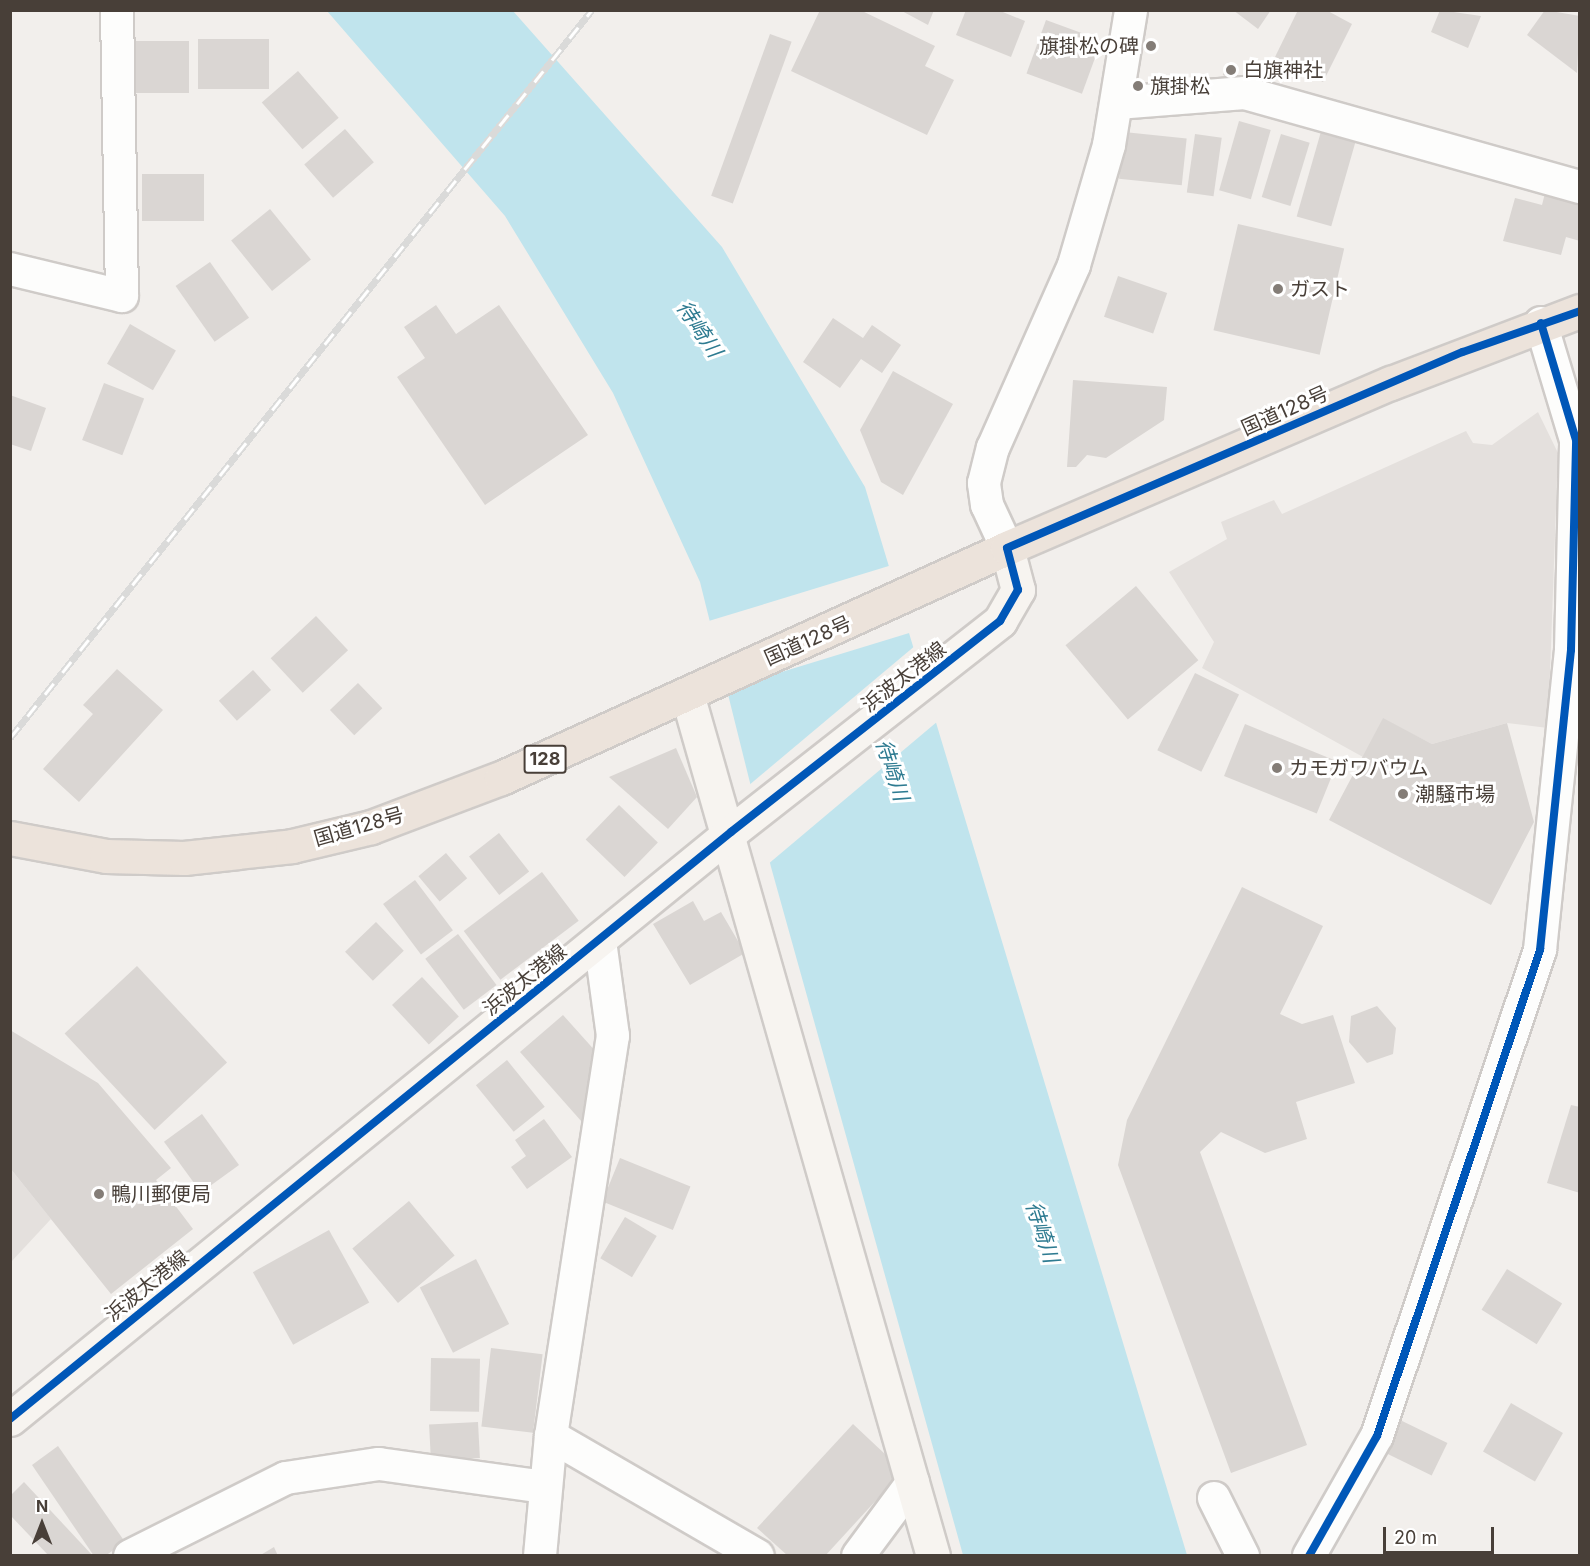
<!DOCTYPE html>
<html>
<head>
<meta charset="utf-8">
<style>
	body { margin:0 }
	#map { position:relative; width:1590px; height:1566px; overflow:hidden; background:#f2efec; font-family:Inter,"Noto Sans JP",sans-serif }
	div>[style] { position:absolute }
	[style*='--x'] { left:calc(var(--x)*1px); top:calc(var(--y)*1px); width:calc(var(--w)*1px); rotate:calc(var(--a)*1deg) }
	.parking>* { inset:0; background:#e4e0dd }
	.water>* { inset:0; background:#c0e4ed }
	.pier>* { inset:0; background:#f2efec; transform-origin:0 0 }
	.building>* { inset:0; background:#dad6d3; transform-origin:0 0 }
	.roads { filter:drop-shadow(2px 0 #cfcbc8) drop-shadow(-2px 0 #cfcbc8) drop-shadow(0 2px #cfcbc8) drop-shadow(0 -2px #cfcbc8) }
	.street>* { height:32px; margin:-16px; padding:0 16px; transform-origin:16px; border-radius:16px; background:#fdfdfc }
	.secondary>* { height:33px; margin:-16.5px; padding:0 16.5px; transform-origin:16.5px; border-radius:16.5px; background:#f7f4f0 }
	.highway>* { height:33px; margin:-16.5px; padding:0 16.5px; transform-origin:16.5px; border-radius:16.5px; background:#ece3db }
	.rail>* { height:7px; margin-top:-3.5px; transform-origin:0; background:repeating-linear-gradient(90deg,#fff 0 14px,#dadad9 0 28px); box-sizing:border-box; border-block:2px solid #dadad9 }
	.cycleway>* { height:8px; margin:-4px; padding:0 4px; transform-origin:4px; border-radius:4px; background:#0057b8 }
	.dots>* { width:16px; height:16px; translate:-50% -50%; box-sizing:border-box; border:3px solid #fff; border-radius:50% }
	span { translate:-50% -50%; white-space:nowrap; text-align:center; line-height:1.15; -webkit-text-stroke:6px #fff; paint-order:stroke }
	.shield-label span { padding:2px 4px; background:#fff; border:2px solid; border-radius:4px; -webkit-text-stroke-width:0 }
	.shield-label { font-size:18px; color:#483f38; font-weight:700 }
	.poi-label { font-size:20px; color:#483f38 }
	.right { translate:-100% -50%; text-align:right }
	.left { translate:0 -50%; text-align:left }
	.street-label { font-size:20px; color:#483f38 }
	.water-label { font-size:21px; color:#2e7b91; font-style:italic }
	.frame { position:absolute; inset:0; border:12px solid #483f38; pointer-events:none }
	.north { position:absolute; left:12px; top:1494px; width:60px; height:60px; -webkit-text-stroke:4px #fff; paint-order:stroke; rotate:0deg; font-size:16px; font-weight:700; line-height:24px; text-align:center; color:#483f38 }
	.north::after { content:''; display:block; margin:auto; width:21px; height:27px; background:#483f38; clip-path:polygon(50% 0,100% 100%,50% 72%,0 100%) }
	.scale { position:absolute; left:1383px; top:1527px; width:111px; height:27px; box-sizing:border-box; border:3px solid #483f38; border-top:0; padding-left:8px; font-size:18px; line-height:21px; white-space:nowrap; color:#483f38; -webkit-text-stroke:4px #fff; paint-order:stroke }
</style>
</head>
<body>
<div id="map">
	<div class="parking">
		<div style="clip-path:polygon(1538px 412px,1558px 453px,1548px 728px,1507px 723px,1432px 744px,1383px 719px,1363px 757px,1202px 668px,1214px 642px,1169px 572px,1227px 539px,1221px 522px,1274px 500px,1282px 514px,1466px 431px,1473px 443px,1492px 445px)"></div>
		<div style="clip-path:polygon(10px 1168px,51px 1219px,11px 1262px,10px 1262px)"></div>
	</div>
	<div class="water">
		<div style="clip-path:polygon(327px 11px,513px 11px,722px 247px,865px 487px,1187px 1555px,963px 1555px,771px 867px,700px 582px,613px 393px,505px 216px)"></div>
	</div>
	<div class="pier">
		<div style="left:892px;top:565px;width:70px;height:196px;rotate:73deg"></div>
		<div style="clip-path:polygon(916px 645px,938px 721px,767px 865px,748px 786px)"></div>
	</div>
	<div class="building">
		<div style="clip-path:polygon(820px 10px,860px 10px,935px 46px,925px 66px,954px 80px,927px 135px,791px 71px)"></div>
		<div style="clip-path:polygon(900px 10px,934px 10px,928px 25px)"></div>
		<div style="clip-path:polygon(966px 10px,998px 10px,1025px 21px,1011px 57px,956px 35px)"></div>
		<div style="clip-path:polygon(1233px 10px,1271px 10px,1258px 29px)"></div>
		<div style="clip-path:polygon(1298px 10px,1326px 10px,1352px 24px,1323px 82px,1275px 57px)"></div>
		<div style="clip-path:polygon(1440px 10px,1481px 16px,1468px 48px,1431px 32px)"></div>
		<div style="clip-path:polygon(1545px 10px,1580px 16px,1577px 73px,1527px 35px)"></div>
		<div style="left:1046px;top:20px;width:59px;height:57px;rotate:20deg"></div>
		<div style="left:770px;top:34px;width:23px;height:172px;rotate:20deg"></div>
		<div style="left:198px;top:39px;width:71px;height:50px"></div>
		<div style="left:189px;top:41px;width:52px;height:60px;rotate:90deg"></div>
		<div style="left:1228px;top:62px;width:11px;height:14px;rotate:22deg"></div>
		<div style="left:298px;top:71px;width:62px;height:48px;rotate:49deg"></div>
		<div style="left:1239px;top:121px;width:33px;height:72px;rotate:16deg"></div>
		<div style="left:1322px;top:128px;width:36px;height:92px;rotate:16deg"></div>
		<div style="left:345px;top:129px;width:44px;height:54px;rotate:49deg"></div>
		<div style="left:1124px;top:132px;width:63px;height:47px;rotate:6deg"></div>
		<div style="left:1195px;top:134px;width:27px;height:59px;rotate:8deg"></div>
		<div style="left:1281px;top:134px;width:30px;height:66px;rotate:17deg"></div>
		<div style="left:142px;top:174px;width:62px;height:47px"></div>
		<div style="clip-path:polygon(1545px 193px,1580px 202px,1580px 241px,1566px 237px,1561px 255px,1503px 241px,1515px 198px,1542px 205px)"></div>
		<div style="left:270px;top:209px;width:65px;height:50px;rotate:51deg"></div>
		<div style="left:1238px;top:224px;width:109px;height:109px;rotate:13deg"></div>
		<div style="left:210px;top:262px;width:68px;height:42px;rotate:55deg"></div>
		<div style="left:1118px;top:276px;width:52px;height:43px;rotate:19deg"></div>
		<div style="clip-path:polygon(436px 305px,456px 334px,499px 305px,588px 435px,485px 505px,397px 377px,425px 358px,404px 327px)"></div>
		<div style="clip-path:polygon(833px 318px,863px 338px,872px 325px,901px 345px,882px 373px,861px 359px,840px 388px,803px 362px)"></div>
		<div style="left:130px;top:324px;width:53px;height:46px;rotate:30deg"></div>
		<div style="clip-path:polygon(893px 371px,953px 404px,903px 495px,881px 482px,860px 430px)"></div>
		<div style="clip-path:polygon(1073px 380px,1167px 387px,1164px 420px,1106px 458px,1087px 455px,1076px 467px,1067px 467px)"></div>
		<div style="left:104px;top:383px;width:43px;height:61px;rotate:21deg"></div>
		<div style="clip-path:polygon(10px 395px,46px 408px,31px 451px,10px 444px)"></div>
		<div style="left:1136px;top:586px;width:97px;height:92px;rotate:50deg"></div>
		<div style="left:316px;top:616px;width:47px;height:62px;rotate:47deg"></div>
		<div style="clip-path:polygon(117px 669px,163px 710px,79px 802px,43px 769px,93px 714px,83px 705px)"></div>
		<div style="left:253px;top:670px;width:27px;height:46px;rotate:48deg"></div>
		<div style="left:1195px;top:673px;width:49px;height:86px;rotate:26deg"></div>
		<div style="left:358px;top:683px;width:35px;height:39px;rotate:46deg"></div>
		<div style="clip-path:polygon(1383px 718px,1432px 744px,1507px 723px,1534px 822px,1491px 905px,1329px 820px)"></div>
		<div style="left:1245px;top:724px;width:100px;height:56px;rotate:22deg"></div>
		<div style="clip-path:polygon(676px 748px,697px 797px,668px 829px,609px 777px)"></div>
		<div style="left:619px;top:805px;width:54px;height:48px;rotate:44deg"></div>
		<div style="left:499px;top:833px;width:49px;height:38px;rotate:52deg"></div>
		<div style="left:446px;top:853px;width:33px;height:36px;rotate:50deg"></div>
		<div style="left:542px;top:872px;width:61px;height:98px;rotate:53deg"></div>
		<div style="left:415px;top:880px;width:63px;height:40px;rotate:53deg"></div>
		<div style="clip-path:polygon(1242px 887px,1323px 926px,1280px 1014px,1302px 1024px,1333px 1015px,1355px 1083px,1296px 1102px,1307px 1139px,1265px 1153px,1221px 1132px,1200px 1152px,1307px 1445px,1231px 1473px,1118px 1165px,1127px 1120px)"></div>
		<div style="clip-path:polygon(693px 901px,704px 921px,721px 912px,745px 953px,690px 985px,653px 924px)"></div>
		<div style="left:376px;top:922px;width:40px;height:43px;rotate:46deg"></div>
		<div style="left:458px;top:934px;width:64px;height:41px;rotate:53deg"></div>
		<div style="left:137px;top:966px;width:132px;height:99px;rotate:47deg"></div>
		<div style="left:422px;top:977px;width:54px;height:41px;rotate:47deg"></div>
		<div style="clip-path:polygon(1377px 1006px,1396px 1028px,1393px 1054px,1367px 1063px,1349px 1042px,1351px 1016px)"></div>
		<div style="clip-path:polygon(563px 1015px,598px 1054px,582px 1122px,520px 1052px)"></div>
		<div style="clip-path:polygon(10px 1030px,98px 1083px,171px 1168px,156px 1180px,193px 1229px,111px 1294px,10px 1168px)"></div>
		<div style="left:507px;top:1060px;width:60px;height:40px;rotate:51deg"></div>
		<div style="clip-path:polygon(1571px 1105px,1580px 1107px,1580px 1193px,1547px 1183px)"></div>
		<div style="left:202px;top:1114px;width:63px;height:47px;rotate:54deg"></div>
		<div style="clip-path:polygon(544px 1119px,572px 1157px,527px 1189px,511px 1167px,526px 1156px,515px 1140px)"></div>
		<div style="left:620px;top:1158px;width:76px;height:47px;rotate:22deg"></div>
		<div style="left:409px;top:1201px;width:71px;height:74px;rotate:50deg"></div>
		<div style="left:625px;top:1217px;width:37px;height:48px;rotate:31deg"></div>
		<div style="left:329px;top:1230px;width:83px;height:87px;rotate:61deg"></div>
		<div style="left:476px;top:1259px;width:73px;height:63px;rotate:63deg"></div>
		<div style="left:1507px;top:1269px;width:65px;height:48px;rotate:32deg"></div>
		<div style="left:491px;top:1348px;width:52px;height:79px;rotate:7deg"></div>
		<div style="left:431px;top:1358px;width:49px;height:53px;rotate:1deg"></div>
		<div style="left:1511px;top:1403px;width:60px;height:56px;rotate:30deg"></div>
		<div style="left:1398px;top:1419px;width:55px;height:36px;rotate:26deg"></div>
		<div style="left:478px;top:1422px;width:36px;height:49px;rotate:87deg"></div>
		<div style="clip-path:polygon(853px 1424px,903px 1471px,825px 1556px,788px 1556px,757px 1528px)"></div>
		<div style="clip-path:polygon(58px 1446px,125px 1542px,105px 1556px,94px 1556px,32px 1465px)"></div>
		<div style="clip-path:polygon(24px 1482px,93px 1556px,49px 1556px,10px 1515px,10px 1496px)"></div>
		<div style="clip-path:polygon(274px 1547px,278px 1556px,259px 1556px)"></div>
	</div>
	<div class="roads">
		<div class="street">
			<div style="--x:1117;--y:103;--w:128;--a:-4.5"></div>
			<div style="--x:1245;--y:93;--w:348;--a:15.7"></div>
			<div style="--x:10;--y:269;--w:115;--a:13.6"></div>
			<div style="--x:122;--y:296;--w:286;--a:-91"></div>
			<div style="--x:1007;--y:548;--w:47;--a:-114.9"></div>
			<div style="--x:987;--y:505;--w:22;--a:-98"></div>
			<div style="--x:984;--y:483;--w:36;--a:-76"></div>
			<div style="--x:993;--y:448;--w:200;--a:-66.1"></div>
			<div style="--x:1074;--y:265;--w:125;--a:-73.7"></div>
			<div style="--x:1109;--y:145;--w:137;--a:-80.7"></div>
			<div style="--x:551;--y:1436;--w:239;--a:30.1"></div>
			<div style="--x:1214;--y:1498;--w:65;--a:63.4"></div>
			<div style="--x:130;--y:1556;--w:174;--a:-26.6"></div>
			<div style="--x:286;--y:1478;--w:94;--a:-8.6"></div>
			<div style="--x:379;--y:1464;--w:168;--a:7.9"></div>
			<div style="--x:540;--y:1556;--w:121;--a:-84.8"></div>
			<div style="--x:551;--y:1436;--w:405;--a:-81.2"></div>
			<div style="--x:613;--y:1036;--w:96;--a:-97.8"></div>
			<div style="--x:858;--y:1556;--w:92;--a:-53.4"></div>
			<div style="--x:1309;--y:1556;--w:138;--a:-60.5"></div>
			<div style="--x:1377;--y:1436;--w:513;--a:-71.46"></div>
			<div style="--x:1540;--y:950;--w:302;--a:-84.1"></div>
			<div style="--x:1571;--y:650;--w:210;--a:-88.6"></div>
			<div style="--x:1576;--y:440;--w:122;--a:-106.7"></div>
		</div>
		<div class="secondary">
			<div style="--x:687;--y:694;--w:896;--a:74.07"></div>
			<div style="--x:10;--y:1419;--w:930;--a:-39.15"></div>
			<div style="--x:731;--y:832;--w:342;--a:-38.1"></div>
			<div style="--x:1000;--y:621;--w:36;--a:-60"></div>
			<div style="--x:1018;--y:590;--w:43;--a:-104.7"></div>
		</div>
		<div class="highway">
			<div style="--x:10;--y:838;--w:98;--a:10.6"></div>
			<div style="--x:106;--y:856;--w:78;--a:1.5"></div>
			<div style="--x:184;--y:858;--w:109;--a:-6.3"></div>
			<div style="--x:292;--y:846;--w:81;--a:-13.5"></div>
			<div style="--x:371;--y:827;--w:139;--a:-20.7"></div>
			<div style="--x:501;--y:778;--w:556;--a:-24.44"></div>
			<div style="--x:1007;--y:548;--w:418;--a:-23.3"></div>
			<div style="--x:1391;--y:383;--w:202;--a:-20.9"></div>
		</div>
	</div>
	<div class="rail">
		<div style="--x:10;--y:738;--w:932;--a:-51.36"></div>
	</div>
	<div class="cycleway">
		<div style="--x:10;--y:1419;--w:930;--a:-39.15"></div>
		<div style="--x:731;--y:832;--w:342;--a:-38.1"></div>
		<div style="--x:1000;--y:621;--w:36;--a:-60"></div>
		<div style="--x:1018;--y:590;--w:43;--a:-104.7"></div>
		<div style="--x:1007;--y:548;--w:496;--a:-23.3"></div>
		<div style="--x:1463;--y:352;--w:124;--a:-19.3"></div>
		<div style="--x:1309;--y:1556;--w:138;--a:-60.5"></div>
		<div style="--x:1377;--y:1436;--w:513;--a:-71.46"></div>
		<div style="--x:1540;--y:950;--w:302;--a:-84.1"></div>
		<div style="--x:1571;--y:650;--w:210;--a:-88.6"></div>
		<div style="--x:1576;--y:440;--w:122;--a:-106.7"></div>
	</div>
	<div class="dots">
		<div style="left:1151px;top:46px;background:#847d77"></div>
		<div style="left:1231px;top:70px;background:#847d77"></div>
		<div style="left:1138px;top:86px;background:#847d77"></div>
		<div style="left:1278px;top:289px;background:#847d77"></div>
		<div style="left:1277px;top:768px;background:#847d77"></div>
		<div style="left:1403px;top:794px;background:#847d77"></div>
		<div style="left:99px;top:1194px;background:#847d77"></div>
	</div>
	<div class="shield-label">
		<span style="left:545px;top:759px">128</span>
	</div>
	<div class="poi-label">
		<span class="right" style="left:1139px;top:46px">旗掛松の碑</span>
		<span class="left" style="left:1243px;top:70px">白旗神社</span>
		<span class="left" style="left:1150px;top:86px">旗掛松</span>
		<span class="left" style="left:1290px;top:289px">ガスト</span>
		<span class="left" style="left:1289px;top:768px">カモガワバウム</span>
		<span class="left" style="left:1415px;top:794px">潮騒市場</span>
		<span class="left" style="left:111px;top:1194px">鴨川郵便局</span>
	</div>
	<div class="street-label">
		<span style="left:1285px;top:411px;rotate:-24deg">国道128号</span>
		<span style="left:808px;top:641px;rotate:-24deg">国道128号</span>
		<span style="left:904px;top:677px;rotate:-38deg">浜波太港線</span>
		<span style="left:359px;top:827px;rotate:-16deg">国道128号</span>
		<span style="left:525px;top:980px;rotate:-39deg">浜波太港線</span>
		<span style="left:147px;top:1286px;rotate:-39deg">浜波太港線</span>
	</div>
	<div class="water-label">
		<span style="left:699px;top:329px;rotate:56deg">待崎川</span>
		<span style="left:892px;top:770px;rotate:72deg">待崎川</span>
		<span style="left:1042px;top:1232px;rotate:72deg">待崎川</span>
	</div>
	<div class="frame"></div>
	<div class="north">N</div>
	<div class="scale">20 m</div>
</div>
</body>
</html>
